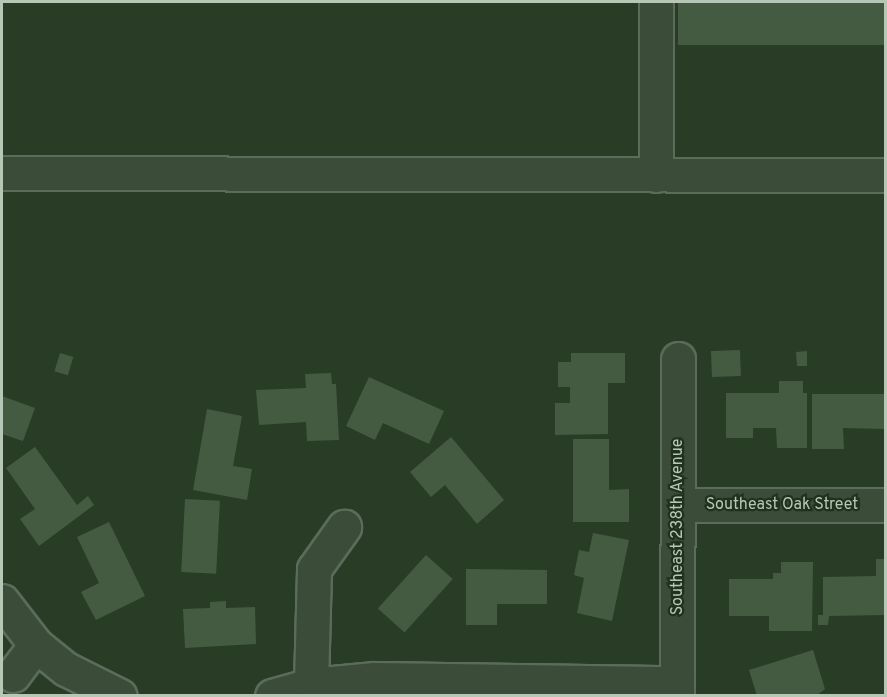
<!DOCTYPE html>
<html>
<head>
<meta charset="utf-8">
<style>
	body { margin:0 }
	#map { position:relative; width:887px; height:697px; overflow:hidden; background:#283c26; font-family:Overpass,sans-serif }
	div>[style] { position:absolute }
	[style*='--x'] { left:calc(var(--x)*1px); top:calc(var(--y)*1px); width:calc(var(--w)*1px); rotate:calc(var(--a)*1deg) }
	.building>* { inset:0; background:#445b42; transform-origin:0 0 }
	.roads { filter:drop-shadow(2px 0 #5b6c5a) drop-shadow(-2px 0 #5b6c5a) drop-shadow(0 2px #5b6c5a) drop-shadow(0 -2px #5b6c5a) }
	.minor>* { height:33px; margin:-16.5px; padding:0 16.5px; transform-origin:16.5px; border-radius:16.5px; background:#3b4c39 }
	span { translate:-50% -50%; white-space:nowrap; text-align:center; line-height:1.15; -webkit-text-stroke:4.5px #20311e; paint-order:stroke }
	.street-label { font-size:16px; color:#b6c7b5 }
	.frame { position:absolute; inset:0; border:3px solid #b6c7b5; pointer-events:none }
</style>
</head>
<body>
<div id="map">
	<div class="building">
		<div style="left:678px;top:2px;width:208px;height:43px"></div>
		<div style="left:740px;top:350px;width:26px;height:29px;rotate:88deg"></div>
		<div style="clip-path:polygon(807px 351px,807px 366px,797px 366px,796px 352px)"></div>
		<div style="left:60px;top:353px;width:14px;height:19px;rotate:17deg"></div>
		<div style="clip-path:polygon(571px 353px,625px 353px,625px 383px,608px 383px,608px 434px,555px 435px,555px 403px,570px 403px,570px 387px,558px 387px,558px 362px,571px 362px)"></div>
		<div style="clip-path:polygon(331px 373px,332px 384px,336px 384px,339px 440px,307px 441px,306px 422px,259px 425px,256px 390px,306px 388px,305px 374px)"></div>
		<div style="clip-path:polygon(369px 377px,444px 411px,429px 444px,383px 423px,375px 440px,346px 426px)"></div>
		<div style="clip-path:polygon(779px 381px,803px 381px,803px 393px,807px 393px,807px 448px,777px 448px,776px 428px,753px 428px,753px 438px,726px 438px,726px 393px,779px 393px)"></div>
		<div style="clip-path:polygon(812px 394px,886px 394px,886px 429px,843px 428px,844px 449px,812px 449px)"></div>
		<div style="clip-path:polygon(2px 396px,35px 408px,23px 441px,2px 434px)"></div>
		<div style="clip-path:polygon(207px 409px,242px 416px,233px 466px,252px 469px,247px 500px,193px 490px)"></div>
		<div style="clip-path:polygon(451px 437px,504px 500px,477px 524px,445px 485px,431px 497px,410px 472px)"></div>
		<div style="clip-path:polygon(573px 439px,609px 439px,609px 490px,629px 489px,629px 522px,573px 522px)"></div>
		<div style="clip-path:polygon(35px 447px,77px 505px,88px 496px,94px 505px,39px 546px,20px 519px,35px 509px,6px 468px)"></div>
		<div style="left:185px;top:499px;width:35px;height:73px;rotate:3deg"></div>
		<div style="clip-path:polygon(109px 522px,145px 596px,96px 620px,81px 592px,99px 583px,77px 537px)"></div>
		<div style="clip-path:polygon(593px 533px,629px 540px,612px 621px,577px 613px,584px 578px,574px 575px,579px 550px,589px 552px)"></div>
		<div style="left:426px;top:555px;width:36px;height:72px;rotate:42deg"></div>
		<div style="clip-path:polygon(876px 559px,886px 559px,886px 615px,829px 616px,828px 625px,818px 625px,818px 615px,823px 615px,823px 577px,876px 576px)"></div>
		<div style="clip-path:polygon(781px 562px,813px 562px,812px 631px,769px 631px,769px 616px,729px 616px,729px 579px,773px 579px,773px 573px,781px 573px)"></div>
		<div style="clip-path:polygon(466px 569px,547px 570px,547px 604px,497px 604px,497px 625px,466px 625px)"></div>
		<div style="clip-path:polygon(226px 601px,226px 608px,255px 607px,256px 644px,185px 648px,183px 609px,210px 608px,210px 602px)"></div>
		<div style="clip-path:polygon(813px 650px,825px 689px,816px 696px,757px 696px,749px 670px)"></div>
	</div>
	<div class="roads">
		<div class="minor">
			<div style="--x:656;--y:2;--w:173;--a:90"></div>
			<div style="--x:2;--y:173;--w:884;--a:0.13"></div>
			<div style="--x:678;--y:505;--w:208;--a:0"></div>
			<div style="--x:2;--y:601;--w:56;--a:52.3"></div>
			<div style="--x:36;--y:645;--w:38;--a:39"></div>
			<div style="--x:66;--y:669;--w:60;--a:26.6"></div>
			<div style="--x:13;--y:675;--w:38;--a:-53"></div>
			<div style="--x:311;--y:685;--w:116;--a:-88.5"></div>
			<div style="--x:314;--y:569;--w:52;--a:-54.5"></div>
			<div style="--x:272;--y:696;--w:41;--a:-15.8"></div>
			<div style="--x:311;--y:685;--w:64;--a:-5.4"></div>
			<div style="--x:375;--y:679;--w:302;--a:0.8"></div>
			<div style="--x:677;--y:696;--w:337;--a:-89.8"></div>
		</div>
	</div>
	<div class="street-label">
		<span style="left:782px;top:505px">Southeast Oak Street</span>
		<span style="left:678px;top:527px;rotate:-90deg">Southeast 238th Avenue</span>
	</div>
	<div class="frame"></div>
</div>
</body>
</html>
